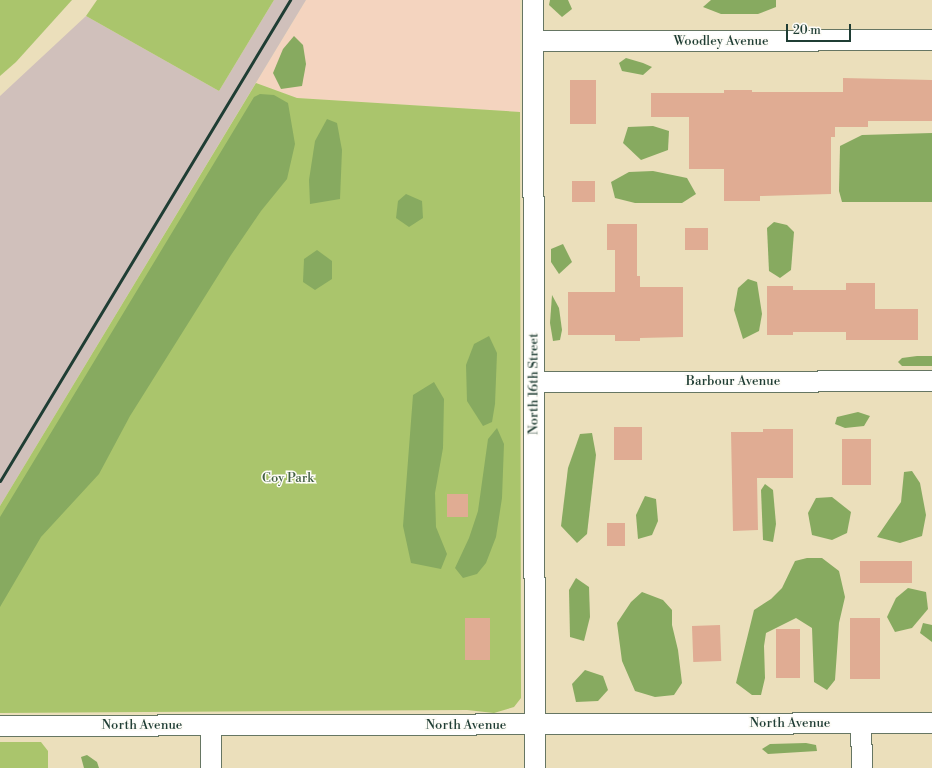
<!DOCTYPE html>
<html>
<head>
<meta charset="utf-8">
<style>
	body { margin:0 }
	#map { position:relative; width:932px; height:768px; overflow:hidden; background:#ebdfbb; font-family:"Libre Bodoni",serif }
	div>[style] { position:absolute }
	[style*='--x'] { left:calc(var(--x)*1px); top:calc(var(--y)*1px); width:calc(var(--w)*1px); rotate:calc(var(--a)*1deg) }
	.built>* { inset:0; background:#f4d4bf }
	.industrial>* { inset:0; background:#d0c0bb }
	.green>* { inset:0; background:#aac56c }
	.forest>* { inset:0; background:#87aa60 }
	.building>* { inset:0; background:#e0ac93; transform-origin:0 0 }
	.roads { filter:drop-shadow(1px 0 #667663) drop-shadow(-1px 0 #667663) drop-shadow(0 1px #667663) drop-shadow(0 -1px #667663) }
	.street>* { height:20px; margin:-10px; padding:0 10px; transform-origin:10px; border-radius:10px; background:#fff }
	.rail>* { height:3px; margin:-1.5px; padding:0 1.5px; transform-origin:1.5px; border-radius:1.5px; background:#1f3d34 }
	span { translate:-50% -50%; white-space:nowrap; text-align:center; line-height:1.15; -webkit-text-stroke:3px #fdfcf7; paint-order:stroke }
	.street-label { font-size:13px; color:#1f3d34 }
	.park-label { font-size:13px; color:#425f42 }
	.scale { position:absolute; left:786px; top:24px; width:65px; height:18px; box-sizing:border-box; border:2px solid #1f3d34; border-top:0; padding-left:5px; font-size:12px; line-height:14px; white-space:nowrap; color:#1f3d34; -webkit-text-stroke:3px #fdfcf7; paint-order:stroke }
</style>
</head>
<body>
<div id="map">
	<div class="built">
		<div style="clip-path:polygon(306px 0,520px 0,520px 112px,297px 98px,256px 83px)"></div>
	</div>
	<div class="industrial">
		<div style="clip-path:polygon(274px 0,306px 0,0 506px,0 96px,86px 16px,219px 91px)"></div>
	</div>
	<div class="green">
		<div style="clip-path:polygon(0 0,72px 0,16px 62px,0 76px)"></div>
		<div style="clip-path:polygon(97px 0,274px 0,219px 91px,86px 16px)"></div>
		<div style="clip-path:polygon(256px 83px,297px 98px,520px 112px,521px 698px,514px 707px,494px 713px,467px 710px,0 713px,0 506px)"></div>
		<div style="clip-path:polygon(0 742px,41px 742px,48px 751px,48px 768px,0 768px)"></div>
	</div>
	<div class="forest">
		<div style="clip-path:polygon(550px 0,568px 0,572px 9px,562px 17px,549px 5px)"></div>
		<div style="clip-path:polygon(711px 0,776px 0,776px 7px,758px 14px,721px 14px,703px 7px)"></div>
		<div style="clip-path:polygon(294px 36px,303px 45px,306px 64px,302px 86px,281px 89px,273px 73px,283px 49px)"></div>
		<div style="clip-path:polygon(626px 58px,643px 63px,652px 67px,643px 75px,622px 71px,619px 63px)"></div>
		<div style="clip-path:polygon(260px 94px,274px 95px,288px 103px,295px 144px,287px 179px,261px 211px,231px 255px,130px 416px,99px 474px,41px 537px,0 607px,0 517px,254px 97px)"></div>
		<div style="clip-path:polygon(327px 119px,337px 123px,342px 150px,340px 199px,310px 204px,309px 180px,315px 141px)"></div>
		<div style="clip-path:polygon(653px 126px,669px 131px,668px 150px,641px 160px,623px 143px,628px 127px)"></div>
		<div style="clip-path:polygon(932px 133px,932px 202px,842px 202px,839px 191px,840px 146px,862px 135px)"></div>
		<div style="clip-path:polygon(653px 171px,687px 178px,696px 194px,682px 203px,635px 203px,615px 198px,611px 182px,629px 172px)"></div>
		<div style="clip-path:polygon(406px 194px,422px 201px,423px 218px,409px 227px,396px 218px,398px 201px)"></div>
		<div style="clip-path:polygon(774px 222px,787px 225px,794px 232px,791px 270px,780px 278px,769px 271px,767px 228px)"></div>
		<div style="clip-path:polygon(563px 244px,572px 262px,559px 274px,551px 262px,551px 249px)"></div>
		<div style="clip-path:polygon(317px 250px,332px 261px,332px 279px,315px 290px,303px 282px,304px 259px)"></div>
		<div style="clip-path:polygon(748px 279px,757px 282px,762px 314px,759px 331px,743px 339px,734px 310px,738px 288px)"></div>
		<div style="clip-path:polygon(552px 295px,559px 308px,562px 330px,560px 340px,553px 341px,550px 323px)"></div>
		<div style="clip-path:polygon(489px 336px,497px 353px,495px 404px,492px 422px,483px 426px,467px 401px,466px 365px,474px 344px)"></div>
		<div style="clip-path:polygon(917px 356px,932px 356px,932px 366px,902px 366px,898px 362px,902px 358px)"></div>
		<div style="clip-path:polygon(434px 382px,444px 399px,443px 448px,435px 493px,436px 527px,447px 554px,441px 569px,411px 563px,403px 526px,413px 395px)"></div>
		<div style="clip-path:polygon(858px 412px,870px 416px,864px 426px,845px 428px,835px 424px,837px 417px)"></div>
		<div style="clip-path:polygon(497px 428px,504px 444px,502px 498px,496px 537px,486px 563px,477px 574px,463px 578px,455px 568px,469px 538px,478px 511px,488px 439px)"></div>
		<div style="clip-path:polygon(592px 433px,596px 455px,587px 534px,577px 543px,561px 526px,568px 468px,580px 434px)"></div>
		<div style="clip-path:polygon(912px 471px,920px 483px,926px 515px,922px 536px,900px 543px,877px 537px,901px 502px,904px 472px)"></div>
		<div style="clip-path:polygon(765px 484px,773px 490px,776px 524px,773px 542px,763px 540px,761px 490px)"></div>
		<div style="clip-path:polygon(645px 496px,656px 499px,658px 521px,652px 535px,638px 539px,636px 515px)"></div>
		<div style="clip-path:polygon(832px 497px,851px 512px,847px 533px,832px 540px,812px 535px,808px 513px,816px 498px)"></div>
		<div style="clip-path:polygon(807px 558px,822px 558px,839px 571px,845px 597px,839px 623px,835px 680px,827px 690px,814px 682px,812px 628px,796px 618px,766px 633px,764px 646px,765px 678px,761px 695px,752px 695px,736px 683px,754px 610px,771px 599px,782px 588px,795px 561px)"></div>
		<div style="clip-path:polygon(576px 578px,589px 587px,590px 617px,584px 641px,570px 637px,569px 590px)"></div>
		<div style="clip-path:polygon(908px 588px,926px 592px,928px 609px,912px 628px,895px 632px,887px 617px,896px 598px)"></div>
		<div style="clip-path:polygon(642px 592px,663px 600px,672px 610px,672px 625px,678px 650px,682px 683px,674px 695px,655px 697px,635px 691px,622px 661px,617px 623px,631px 602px)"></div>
		<div style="clip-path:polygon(923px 623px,932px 625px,932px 642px,920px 633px)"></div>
		<div style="clip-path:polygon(585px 670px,603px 676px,608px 690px,598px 701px,576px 702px,572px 684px)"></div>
		<div style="clip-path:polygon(806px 743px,816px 745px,817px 751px,768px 754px,762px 749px,770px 744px)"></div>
		<div style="clip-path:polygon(87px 755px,97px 762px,99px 768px,84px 768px,81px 757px)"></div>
	</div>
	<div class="building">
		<div style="clip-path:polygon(843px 78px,932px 80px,932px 121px,868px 121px,868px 127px,835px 127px,835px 137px,831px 137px,831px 194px,760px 196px,760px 201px,724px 201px,724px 169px,689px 169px,689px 117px,651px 117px,651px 93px,724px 93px,724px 90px,752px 90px,752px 92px,843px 92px)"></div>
		<div style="left:570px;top:80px;width:26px;height:44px"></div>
		<div style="left:572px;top:181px;width:23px;height:21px"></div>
		<div style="clip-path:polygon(607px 224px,637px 224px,637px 276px,640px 276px,640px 287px,683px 287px,683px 337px,640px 338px,640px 341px,615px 341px,615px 335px,568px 335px,568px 292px,615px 292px,615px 250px,607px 250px)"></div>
		<div style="left:685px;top:228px;width:23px;height:22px"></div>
		<div style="clip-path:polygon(846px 283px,875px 283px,875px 309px,918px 309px,918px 340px,846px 340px,846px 332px,793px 332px,793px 335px,767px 335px,767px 286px,793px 286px,793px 290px,846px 290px)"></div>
		<div style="left:614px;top:427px;width:28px;height:33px"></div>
		<div style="clip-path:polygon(763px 429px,793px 429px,793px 478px,757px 478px,758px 530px,733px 531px,731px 432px,763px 432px)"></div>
		<div style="left:842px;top:439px;width:29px;height:46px"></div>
		<div style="left:447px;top:494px;width:21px;height:23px"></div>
		<div style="left:607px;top:523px;width:18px;height:23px"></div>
		<div style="left:860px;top:561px;width:52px;height:22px"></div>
		<div style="left:465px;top:618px;width:25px;height:42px"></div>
		<div style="left:850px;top:618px;width:30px;height:61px"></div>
		<div style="left:720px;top:625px;width:36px;height:28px;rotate:88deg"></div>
		<div style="left:776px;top:629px;width:24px;height:49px"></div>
	</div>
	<div class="roads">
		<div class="street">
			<div style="--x:533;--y:0;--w:768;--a:89.85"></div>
			<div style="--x:533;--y:41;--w:399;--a:-0.1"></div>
			<div style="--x:534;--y:382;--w:398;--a:-0.1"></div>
			<div style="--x:861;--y:723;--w:45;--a:88.7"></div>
			<div style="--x:211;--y:725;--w:43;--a:90"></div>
			<div style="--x:0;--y:726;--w:932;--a:-0.18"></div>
		</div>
	</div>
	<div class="rail">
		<div style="--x:0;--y:481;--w:562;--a:-58.91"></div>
	</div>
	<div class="street-label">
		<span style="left:721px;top:41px">Woodley Avenue</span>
		<span style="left:733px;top:381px">Barbour Avenue</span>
		<span style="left:534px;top:384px;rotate:-90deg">North 16th Street</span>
		<span style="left:790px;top:723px">North Avenue</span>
		<span style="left:142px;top:725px">North Avenue</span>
		<span style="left:466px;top:725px">North Avenue</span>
	</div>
	<div class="park-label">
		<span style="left:288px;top:478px">Coy Park</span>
	</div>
	<div class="scale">20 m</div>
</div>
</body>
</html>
